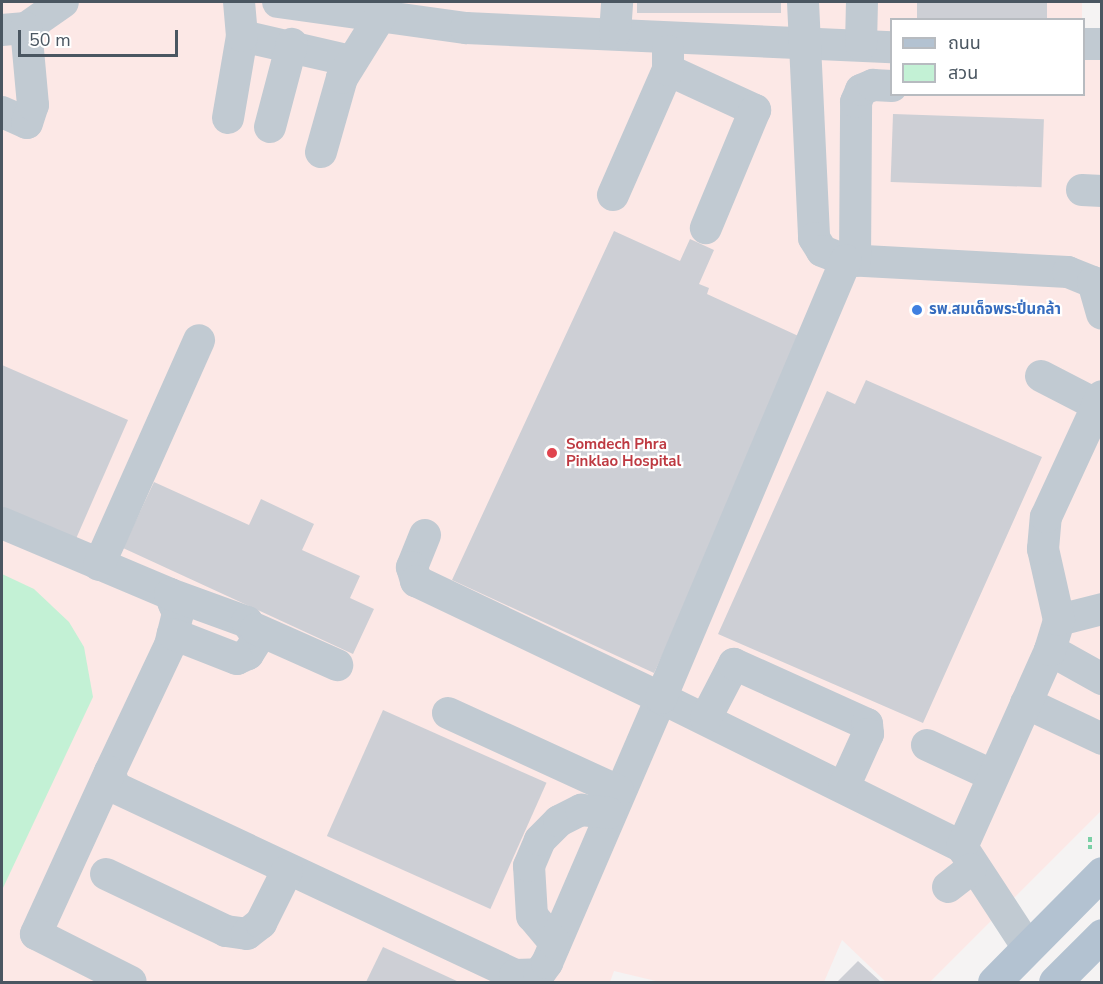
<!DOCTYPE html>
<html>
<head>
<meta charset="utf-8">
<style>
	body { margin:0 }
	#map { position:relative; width:1103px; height:984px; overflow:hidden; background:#f5f3f3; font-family:"Nunito Sans","Noto Sans Thai",sans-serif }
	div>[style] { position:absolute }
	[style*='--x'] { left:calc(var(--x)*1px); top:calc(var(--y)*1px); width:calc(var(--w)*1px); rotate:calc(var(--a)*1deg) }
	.medical>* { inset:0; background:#fce8e6 }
	.green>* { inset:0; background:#c3f1d5 }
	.building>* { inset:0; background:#cdcfd5; transform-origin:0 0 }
	.path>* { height:4px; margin-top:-2px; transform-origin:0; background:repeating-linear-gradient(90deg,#7ad0a6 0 4.5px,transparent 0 7.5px) }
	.minor>* { height:32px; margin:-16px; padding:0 16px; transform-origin:16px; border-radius:16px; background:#c1cad2 }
	.major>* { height:33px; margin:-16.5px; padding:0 16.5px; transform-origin:16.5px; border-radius:16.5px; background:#b3c2d1 }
	.dots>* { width:16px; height:16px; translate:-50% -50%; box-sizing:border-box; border:3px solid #fff; border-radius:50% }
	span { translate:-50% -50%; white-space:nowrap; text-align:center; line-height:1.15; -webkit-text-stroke:4.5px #fff; paint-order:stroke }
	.shop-label { font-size:15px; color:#366cbe; font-weight:700 }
	.left { translate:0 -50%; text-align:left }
	.health-label { font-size:15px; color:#be3a42; font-weight:700 }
	.frame { position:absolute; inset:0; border:3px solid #4a5661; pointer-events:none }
	.legend { position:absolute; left:890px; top:18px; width:195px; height:78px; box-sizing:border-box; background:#fff; border:2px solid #b7bbc0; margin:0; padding:8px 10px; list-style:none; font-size:18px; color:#4a5661 }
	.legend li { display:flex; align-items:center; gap:12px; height:30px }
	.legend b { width:30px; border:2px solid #b7bbc0 }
	.scale { position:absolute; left:18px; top:30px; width:160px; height:27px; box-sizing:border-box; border:3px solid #4a5661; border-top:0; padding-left:8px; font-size:18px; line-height:21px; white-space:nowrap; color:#4a5661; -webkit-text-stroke:4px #fff; paint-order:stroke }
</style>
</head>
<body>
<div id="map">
	<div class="medical">
		<div style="clip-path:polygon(2px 2px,1082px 2px,1082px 19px,892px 20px,892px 94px,1084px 94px,1084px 53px,1102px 53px,1101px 811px,930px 982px,886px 982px,842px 940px,824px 982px,660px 982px,614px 971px,610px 982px,2px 982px)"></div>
	</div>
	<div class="green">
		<div style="clip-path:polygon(2px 574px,34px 589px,69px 622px,84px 647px,93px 697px,2px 890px)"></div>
	</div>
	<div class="building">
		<div style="left:637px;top:2px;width:144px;height:11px"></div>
		<div style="left:917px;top:2px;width:130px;height:18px"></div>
		<div style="left:893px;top:114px;width:151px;height:68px;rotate:2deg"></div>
		<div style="clip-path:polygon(614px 231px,680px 261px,690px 239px,714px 250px,699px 284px,709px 288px,707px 294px,807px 340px,654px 673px,452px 580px)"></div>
		<div style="clip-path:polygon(2px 365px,128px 420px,75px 541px,2px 509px)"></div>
		<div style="clip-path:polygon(866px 380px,1042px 457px,923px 723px,718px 634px,827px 391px,855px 404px)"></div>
		<div style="clip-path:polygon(154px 482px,249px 525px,261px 499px,314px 524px,302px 550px,360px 576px,350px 598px,374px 609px,353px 654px,123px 548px)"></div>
		<div style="left:383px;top:710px;width:179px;height:138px;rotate:24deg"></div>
		<div style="clip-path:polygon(383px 947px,459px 982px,366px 982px)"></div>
		<div style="clip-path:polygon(858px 961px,881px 982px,837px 982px)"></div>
	</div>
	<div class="path">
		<div style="--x:1090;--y:837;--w:15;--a:90"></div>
	</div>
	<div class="minor">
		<div style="--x:278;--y:2;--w:190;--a:7.9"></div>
		<div style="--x:466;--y:28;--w:426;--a:2.6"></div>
		<div style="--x:803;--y:2;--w:236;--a:87.3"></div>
		<div style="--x:814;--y:238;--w:15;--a:58"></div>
		<div style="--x:822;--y:251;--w:26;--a:21"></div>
		<div style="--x:846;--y:260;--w:222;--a:3.1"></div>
		<div style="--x:1068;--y:272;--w:27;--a:22"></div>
		<div style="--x:1093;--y:282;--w:33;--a:74"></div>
		<div style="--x:2;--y:30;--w:24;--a:-5"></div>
		<div style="--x:26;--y:28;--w:45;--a:-35.1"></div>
		<div style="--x:615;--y:33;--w:31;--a:-86"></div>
		<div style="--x:242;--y:36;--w:112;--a:12.9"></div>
		<div style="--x:1084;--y:44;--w:18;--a:0"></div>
		<div style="--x:861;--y:45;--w:43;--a:-88.7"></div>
		<div style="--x:668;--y:70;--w:96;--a:24.7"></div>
		<div style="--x:755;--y:110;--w:128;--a:112.6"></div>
		<div style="--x:2;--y:112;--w:27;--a:24"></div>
		<div style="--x:27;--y:123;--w:19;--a:-72"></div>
		<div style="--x:33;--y:105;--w:77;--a:-95.2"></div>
		<div style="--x:228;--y:118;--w:83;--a:-80.3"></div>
		<div style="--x:242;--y:36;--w:34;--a:-95"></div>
		<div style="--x:270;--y:127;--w:86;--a:-75.2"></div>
		<div style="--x:321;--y:152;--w:77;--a:-74.2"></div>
		<div style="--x:342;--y:78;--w:72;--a:-58.1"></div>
		<div style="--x:1082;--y:190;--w:20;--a:3"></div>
		<div style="--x:613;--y:195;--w:137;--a:-66.3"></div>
		<div style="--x:668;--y:70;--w:19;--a:-90"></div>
		<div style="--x:855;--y:261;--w:159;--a:-89.6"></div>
		<div style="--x:856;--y:102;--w:13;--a:-67"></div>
		<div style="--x:861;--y:90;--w:13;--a:-23"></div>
		<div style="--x:873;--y:85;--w:19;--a:3"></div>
		<div style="--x:1041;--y:376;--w:65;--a:27.3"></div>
		<div style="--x:2;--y:523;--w:182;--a:22.9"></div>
		<div style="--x:170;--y:594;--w:11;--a:68"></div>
		<div style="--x:174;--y:604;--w:10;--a:66"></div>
		<div style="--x:178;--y:613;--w:33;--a:104"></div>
		<div style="--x:170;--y:645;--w:140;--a:115.3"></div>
		<div style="--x:110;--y:772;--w:16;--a:75"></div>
		<div style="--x:114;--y:787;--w:443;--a:25.1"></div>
		<div style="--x:515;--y:975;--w:24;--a:-2"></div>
		<div style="--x:539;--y:974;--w:14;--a:-54"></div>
		<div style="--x:547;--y:963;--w:288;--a:-66.7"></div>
		<div style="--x:661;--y:698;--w:336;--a:26.3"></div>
		<div style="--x:962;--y:847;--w:121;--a:56.8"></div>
		<div style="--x:425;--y:535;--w:35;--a:112"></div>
		<div style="--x:412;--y:567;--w:15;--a:74"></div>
		<div style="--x:416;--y:581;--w:272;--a:25.5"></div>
		<div style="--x:661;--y:698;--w:475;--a:-67.1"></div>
		<div style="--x:99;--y:565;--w:246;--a:-66"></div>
		<div style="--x:170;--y:594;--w:82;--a:20"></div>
		<div style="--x:247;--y:622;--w:19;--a:55"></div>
		<div style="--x:258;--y:638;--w:19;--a:122"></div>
		<div style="--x:248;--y:654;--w:12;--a:156"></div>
		<div style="--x:237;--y:659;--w:69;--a:-158.7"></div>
		<div style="--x:1059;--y:620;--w:44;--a:-14.3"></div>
		<div style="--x:256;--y:629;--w:89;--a:24"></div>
		<div style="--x:1050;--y:650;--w:60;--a:29.1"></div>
		<div style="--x:1026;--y:703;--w:84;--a:25.3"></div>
		<div style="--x:448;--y:713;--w:187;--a:24.6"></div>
		<div style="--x:706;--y:718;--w:61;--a:-62.6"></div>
		<div style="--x:734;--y:664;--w:146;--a:24.3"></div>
		<div style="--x:867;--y:724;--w:10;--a:84"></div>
		<div style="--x:868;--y:734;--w:58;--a:114.4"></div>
		<div style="--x:927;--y:745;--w:72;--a:24.8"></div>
		<div style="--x:110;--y:772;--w:178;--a:114.6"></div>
		<div style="--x:36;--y:934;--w:106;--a:26.8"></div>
		<div style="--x:962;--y:847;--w:216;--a:-65.9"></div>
		<div style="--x:1050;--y:650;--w:31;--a:-73"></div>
		<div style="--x:1059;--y:620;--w:73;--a:-102.7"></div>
		<div style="--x:1043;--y:549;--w:32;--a:-85"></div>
		<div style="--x:1046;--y:517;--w:133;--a:-65.2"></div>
		<div style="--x:106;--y:874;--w:133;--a:25.4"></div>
		<div style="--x:226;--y:931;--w:21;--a:8"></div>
		<div style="--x:247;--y:934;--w:18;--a:-38"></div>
		<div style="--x:261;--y:923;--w:58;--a:-63.4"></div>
		<div style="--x:948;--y:887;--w:29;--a:-38"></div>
		<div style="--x:555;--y:943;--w:35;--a:-130"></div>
		<div style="--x:532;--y:916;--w:50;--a:-93.4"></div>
		<div style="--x:529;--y:866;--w:28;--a:-67"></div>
		<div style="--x:540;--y:840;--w:27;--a:-45"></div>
		<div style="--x:559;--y:821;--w:25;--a:-27"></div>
		<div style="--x:581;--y:810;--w:28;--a:6"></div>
	</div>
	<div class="major">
		<div style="--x:994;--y:982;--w:153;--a:-45.3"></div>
		<div style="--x:1055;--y:982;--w:66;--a:-45"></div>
	</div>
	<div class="dots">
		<div style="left:917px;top:310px;background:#3f7fe0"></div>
		<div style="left:552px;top:453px;background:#e0444e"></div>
	</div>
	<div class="shop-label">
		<span class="left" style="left:929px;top:310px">รพ.สมเด็จพระปิ่นกล้า</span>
	</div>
	<div class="health-label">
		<span class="left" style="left:566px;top:453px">Somdech Phra<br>Pinklao Hospital</span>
	</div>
	<div class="frame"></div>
	<ul class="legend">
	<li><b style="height:8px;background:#b3c2d1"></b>ถนน</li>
	<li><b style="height:16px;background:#c3f1d5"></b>สวน</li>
	</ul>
	<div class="scale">50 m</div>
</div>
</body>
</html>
